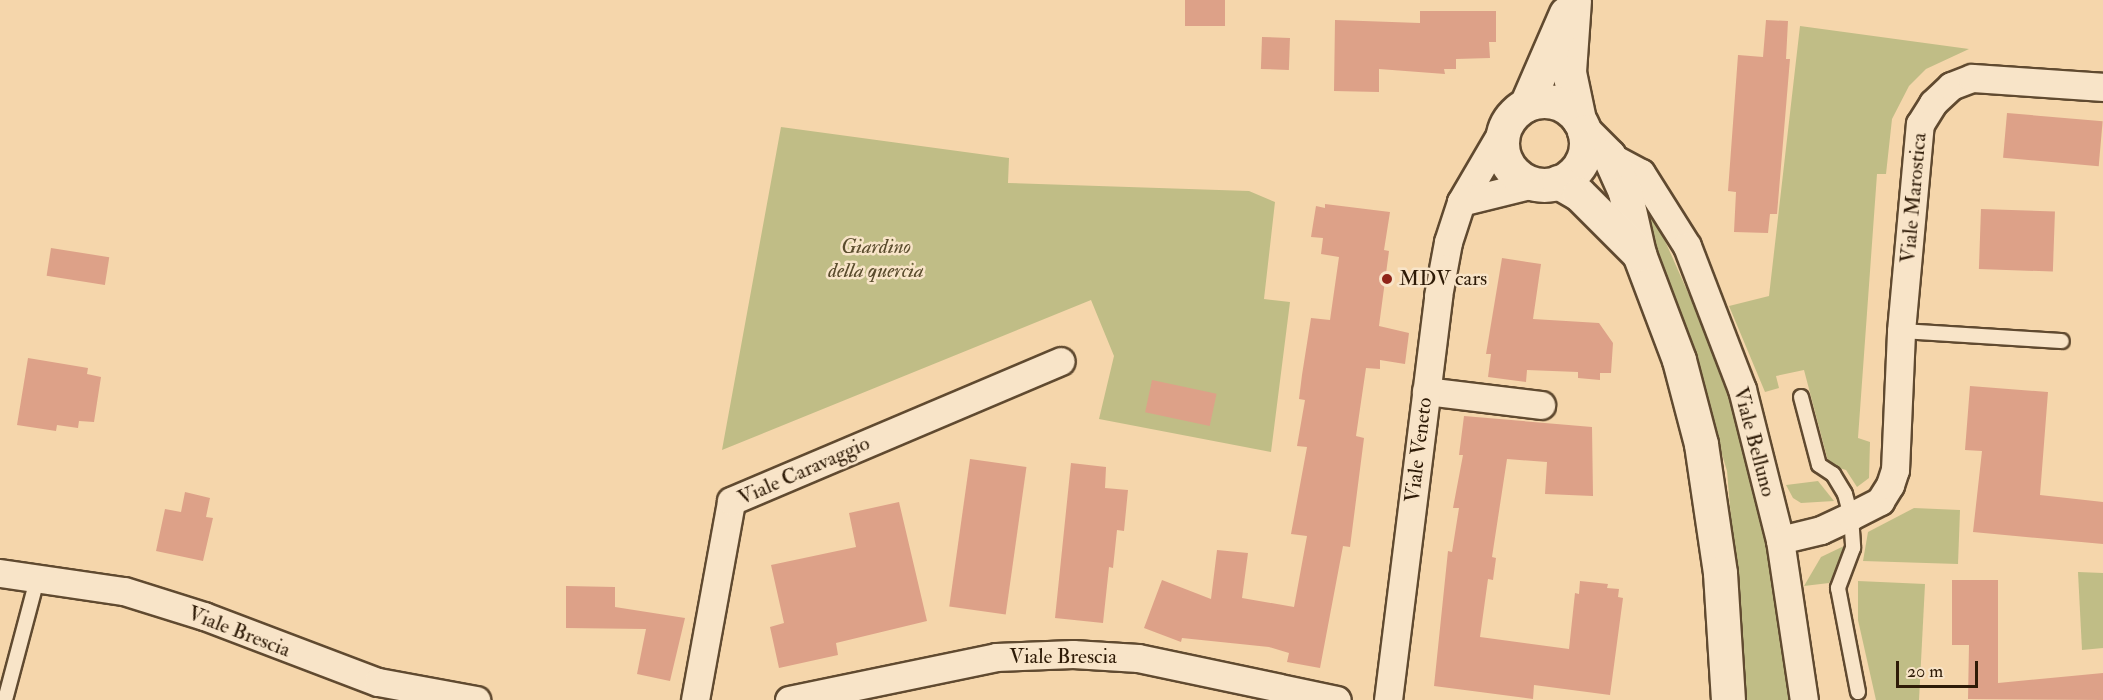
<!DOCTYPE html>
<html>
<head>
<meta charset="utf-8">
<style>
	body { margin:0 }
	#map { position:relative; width:2103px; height:700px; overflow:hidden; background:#f5d6ab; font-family:"IM FELL Double Pica",serif }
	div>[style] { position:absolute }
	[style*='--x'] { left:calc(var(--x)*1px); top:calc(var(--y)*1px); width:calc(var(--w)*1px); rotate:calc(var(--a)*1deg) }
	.green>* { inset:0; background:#c0bd86 }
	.building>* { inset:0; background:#dda188; transform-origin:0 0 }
	.roads { filter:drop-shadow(2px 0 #604a30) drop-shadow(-2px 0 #604a30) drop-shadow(0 2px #604a30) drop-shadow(0 -2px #604a30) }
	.lane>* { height:14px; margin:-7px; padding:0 7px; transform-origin:7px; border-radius:7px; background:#f8e4c8 }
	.street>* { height:27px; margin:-13.5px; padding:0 13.5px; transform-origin:13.5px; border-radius:13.5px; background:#f8e4c8 }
	.secondary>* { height:33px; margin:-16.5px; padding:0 16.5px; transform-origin:16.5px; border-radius:16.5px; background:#f8e4c8 }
	.secondary>.ring { margin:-16.5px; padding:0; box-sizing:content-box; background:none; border:33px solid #f8e4c8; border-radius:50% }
	.dots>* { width:16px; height:16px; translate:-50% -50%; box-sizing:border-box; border:3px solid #f8e4c8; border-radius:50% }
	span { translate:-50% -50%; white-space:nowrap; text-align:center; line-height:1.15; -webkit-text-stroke:5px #f8e4c8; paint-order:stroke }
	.street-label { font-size:21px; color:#2e1b07 }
	.park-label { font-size:21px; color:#5a4c2d; font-style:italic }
	.poi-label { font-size:21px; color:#2e1b07 }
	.left { translate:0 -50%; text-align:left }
	.scale { position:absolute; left:1896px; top:661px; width:82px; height:27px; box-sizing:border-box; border:3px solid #2e1b07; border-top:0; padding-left:8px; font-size:18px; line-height:21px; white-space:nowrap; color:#2e1b07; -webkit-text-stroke:4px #f8e4c8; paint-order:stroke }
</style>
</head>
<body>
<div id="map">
	<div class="green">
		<div style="clip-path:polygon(1800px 26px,1969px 49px,1926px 69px,1909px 86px,1892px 119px,1886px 174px,1877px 174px,1858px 438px,1870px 442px,1869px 478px,1857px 487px,1846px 470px,1829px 465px,1804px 370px,1776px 376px,1779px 388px,1765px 392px,1729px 306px,1769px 296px)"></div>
		<div style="clip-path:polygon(781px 127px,1009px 158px,1008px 183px,1249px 191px,1275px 202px,1264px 299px,1290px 302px,1271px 452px,1099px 419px,1114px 356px,1091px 300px,722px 450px)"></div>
		<div style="clip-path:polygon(1634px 207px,1654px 216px,1725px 376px,1750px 462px,1775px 585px,1789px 700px,1746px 700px,1727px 471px,1684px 329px)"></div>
		<div style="clip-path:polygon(1818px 481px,1834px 501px,1801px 503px,1793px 498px,1786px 485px)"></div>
		<div style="clip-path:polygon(1914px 508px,1960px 510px,1958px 564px,1863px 561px,1868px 532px)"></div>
		<div style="clip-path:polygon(1844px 546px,1839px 566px,1829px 583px,1804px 586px,1821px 557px)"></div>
		<div style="clip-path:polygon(2078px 572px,2103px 573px,2103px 648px,2082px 650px)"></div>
		<div style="clip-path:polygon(1858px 581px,1925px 584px,1919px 700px,1876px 700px,1858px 620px)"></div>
	</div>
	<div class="building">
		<div style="left:1185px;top:0;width:40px;height:26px"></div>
		<div style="clip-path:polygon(1420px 11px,1496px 11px,1496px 42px,1489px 42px,1490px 58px,1456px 59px,1456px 69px,1444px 69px,1445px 74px,1379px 69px,1379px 92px,1334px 91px,1335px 20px,1420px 23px)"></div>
		<div style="clip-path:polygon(1766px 20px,1788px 21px,1786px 59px,1790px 59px,1777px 214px,1770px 214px,1768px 233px,1734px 232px,1736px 192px,1728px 191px,1738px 55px,1763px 57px)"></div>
		<div style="left:1262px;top:37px;width:28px;height:32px;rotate:2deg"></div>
		<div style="left:2007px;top:113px;width:96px;height:45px;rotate:5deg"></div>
		<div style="clip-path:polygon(1325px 204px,1390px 212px,1384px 250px,1389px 251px,1379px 326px,1409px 333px,1405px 364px,1380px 360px,1380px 369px,1366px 368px,1356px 436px,1364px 438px,1350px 547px,1343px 546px,1320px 668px,1287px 662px,1289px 653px,1269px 647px,1182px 638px,1181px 642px,1144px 628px,1162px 580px,1211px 599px,1217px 550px,1248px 553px,1242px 598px,1294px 607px,1307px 536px,1291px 534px,1307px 447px,1297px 446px,1305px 400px,1299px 399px,1302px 375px,1311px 318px,1330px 320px,1339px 257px,1321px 254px,1323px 238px,1311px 237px,1316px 206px,1325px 208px)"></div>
		<div style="left:1981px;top:209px;width:74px;height:60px;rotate:2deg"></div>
		<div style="left:51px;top:248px;width:59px;height:28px;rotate:9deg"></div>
		<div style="clip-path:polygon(1502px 258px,1541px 264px,1533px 319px,1599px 323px,1613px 343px,1611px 373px,1600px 373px,1600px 380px,1578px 378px,1578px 372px,1527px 370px,1526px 382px,1488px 377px,1491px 354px,1486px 354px)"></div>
		<div style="clip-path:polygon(28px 358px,88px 368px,87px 374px,101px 377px,94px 422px,79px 421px,78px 428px,57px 425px,56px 431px,17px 425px)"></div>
		<div style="left:1152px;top:380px;width:66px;height:33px;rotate:12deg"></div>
		<div style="clip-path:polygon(1970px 386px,2048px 392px,2040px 495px,2103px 502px,2103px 544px,1973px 532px,1982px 451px,1965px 450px)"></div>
		<div style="clip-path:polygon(1464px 416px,1592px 427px,1593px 496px,1545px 494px,1547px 462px,1507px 459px,1492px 557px,1496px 558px,1493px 580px,1488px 579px,1480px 637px,1569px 649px,1575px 593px,1579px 594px,1580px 581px,1608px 584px,1607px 588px,1619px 589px,1618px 597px,1623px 598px,1610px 695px,1534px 685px,1533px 699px,1434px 686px,1448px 551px,1452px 552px,1459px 508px,1453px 508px,1463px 455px,1459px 455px)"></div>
		<div style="left:970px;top:459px;width:57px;height:149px;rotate:8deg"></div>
		<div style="clip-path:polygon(1071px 463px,1106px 467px,1105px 488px,1128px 490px,1124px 531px,1117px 530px,1113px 568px,1109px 567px,1103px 623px,1055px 618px)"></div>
		<div style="clip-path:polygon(185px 492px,210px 498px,206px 517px,213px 518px,203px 561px,156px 551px,165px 509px,181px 512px)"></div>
		<div style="clip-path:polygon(899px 502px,927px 621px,836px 643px,838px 655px,779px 668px,770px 627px,784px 623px,771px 565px,856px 547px,849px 513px)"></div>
		<div style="clip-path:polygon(1952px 580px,1998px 580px,1998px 683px,2103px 673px,2103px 700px,1968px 699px,1969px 645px,1952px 645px)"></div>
		<div style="clip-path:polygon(566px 586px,615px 587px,615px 607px,685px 618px,670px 681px,637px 674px,646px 629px,566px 628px)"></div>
	</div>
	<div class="roads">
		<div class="lane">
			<div style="--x:1901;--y:331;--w:161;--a:3.6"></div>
			<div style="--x:1801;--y:397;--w:70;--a:75.2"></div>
			<div style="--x:1819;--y:465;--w:17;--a:33"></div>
			<div style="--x:1833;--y:474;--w:23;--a:59"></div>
			<div style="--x:1845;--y:494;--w:23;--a:75"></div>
			<div style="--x:1851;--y:516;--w:32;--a:86"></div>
			<div style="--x:1853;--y:548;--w:43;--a:110.6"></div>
			<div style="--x:1838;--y:588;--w:106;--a:79.1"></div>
			<div style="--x:5;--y:700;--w:128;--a:-75.1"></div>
		</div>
		<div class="street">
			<div style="--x:1503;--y:130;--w:83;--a:120.3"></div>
			<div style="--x:1461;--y:202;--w:75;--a:-13.9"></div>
			<div style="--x:1609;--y:156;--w:36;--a:28"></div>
			<div style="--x:1641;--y:173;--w:86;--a:57.8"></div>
			<div style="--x:1687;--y:246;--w:153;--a:69"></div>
			<div style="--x:1742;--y:389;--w:156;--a:75.9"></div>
			<div style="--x:1780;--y:540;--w:162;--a:81.5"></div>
			<div style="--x:1426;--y:391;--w:116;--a:6.9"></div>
			<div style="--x:1780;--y:540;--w:42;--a:-13.7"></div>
			<div style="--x:1821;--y:530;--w:33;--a:-25"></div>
			<div style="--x:1851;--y:516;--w:33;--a:-27"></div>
			<div style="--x:1880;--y:501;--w:19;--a:-58"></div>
			<div style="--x:1890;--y:485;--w:16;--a:-72"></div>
			<div style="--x:1895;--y:470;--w:139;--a:-87.5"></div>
			<div style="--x:1901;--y:331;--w:208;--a:-84.8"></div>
			<div style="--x:1920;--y:124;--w:25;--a:-58"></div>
			<div style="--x:1933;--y:103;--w:25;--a:-43"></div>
			<div style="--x:1951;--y:86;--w:22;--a:-21"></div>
			<div style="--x:1972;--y:78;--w:131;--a:3.9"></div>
			<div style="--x:0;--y:573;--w:125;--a:8.3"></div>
			<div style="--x:124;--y:591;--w:84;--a:17.4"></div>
			<div style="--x:204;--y:616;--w:186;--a:20.8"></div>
			<div style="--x:378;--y:682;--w:100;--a:10.4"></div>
			<div style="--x:695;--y:700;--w:202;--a:-79.7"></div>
			<div style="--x:731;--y:501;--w:358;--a:-23"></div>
			<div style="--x:789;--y:700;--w:211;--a:-11.7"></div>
			<div style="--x:996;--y:657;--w:77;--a:-2.2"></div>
			<div style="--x:1073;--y:654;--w:65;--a:3.5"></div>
			<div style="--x:1138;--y:658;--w:203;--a:11.9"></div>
			<div style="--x:1388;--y:700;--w:407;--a:-82.9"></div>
			<div style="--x:1438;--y:296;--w:55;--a:-79.5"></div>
			<div style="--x:1448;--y:242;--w:42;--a:-72"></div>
		</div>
		<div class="secondary">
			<div style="--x:1574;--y:0;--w:72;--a:94"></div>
			<div style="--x:1569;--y:72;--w:49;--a:78.2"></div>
			<div class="ring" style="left:1502px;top:101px;width:51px;height:51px"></div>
			<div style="--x:1526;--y:105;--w:100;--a:-66.5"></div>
			<div style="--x:1584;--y:131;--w:35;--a:45"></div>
			<div style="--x:1609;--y:156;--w:39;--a:66"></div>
			<div style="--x:1625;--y:192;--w:64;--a:77.3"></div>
			<div style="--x:1639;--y:254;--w:113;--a:69.3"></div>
			<div style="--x:1679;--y:360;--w:87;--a:75.3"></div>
			<div style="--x:1701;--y:444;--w:130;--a:81.6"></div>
			<div style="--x:1720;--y:573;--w:127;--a:86.4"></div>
			<div style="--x:1558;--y:182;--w:24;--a:30"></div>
			<div style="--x:1579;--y:194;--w:85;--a:45"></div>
		</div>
	</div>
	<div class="dots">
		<div style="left:1387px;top:279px;background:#8f2418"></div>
	</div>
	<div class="street-label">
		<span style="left:1914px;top:198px;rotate:-85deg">Viale Marostica</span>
		<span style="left:1754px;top:442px;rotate:75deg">Viale Belluno</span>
		<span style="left:1419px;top:450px;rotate:-83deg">Viale Veneto</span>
		<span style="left:804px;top:471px;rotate:-24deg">Viale Caravaggio</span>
		<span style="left:239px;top:632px;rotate:21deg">Viale Brescia</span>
		<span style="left:1063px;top:657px">Viale Brescia</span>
	</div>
	<div class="park-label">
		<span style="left:876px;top:259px">Giardino<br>della quercia</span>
	</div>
	<div class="poi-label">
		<span class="left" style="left:1399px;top:279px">MDV cars</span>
	</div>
	<div class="scale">20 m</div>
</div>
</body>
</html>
